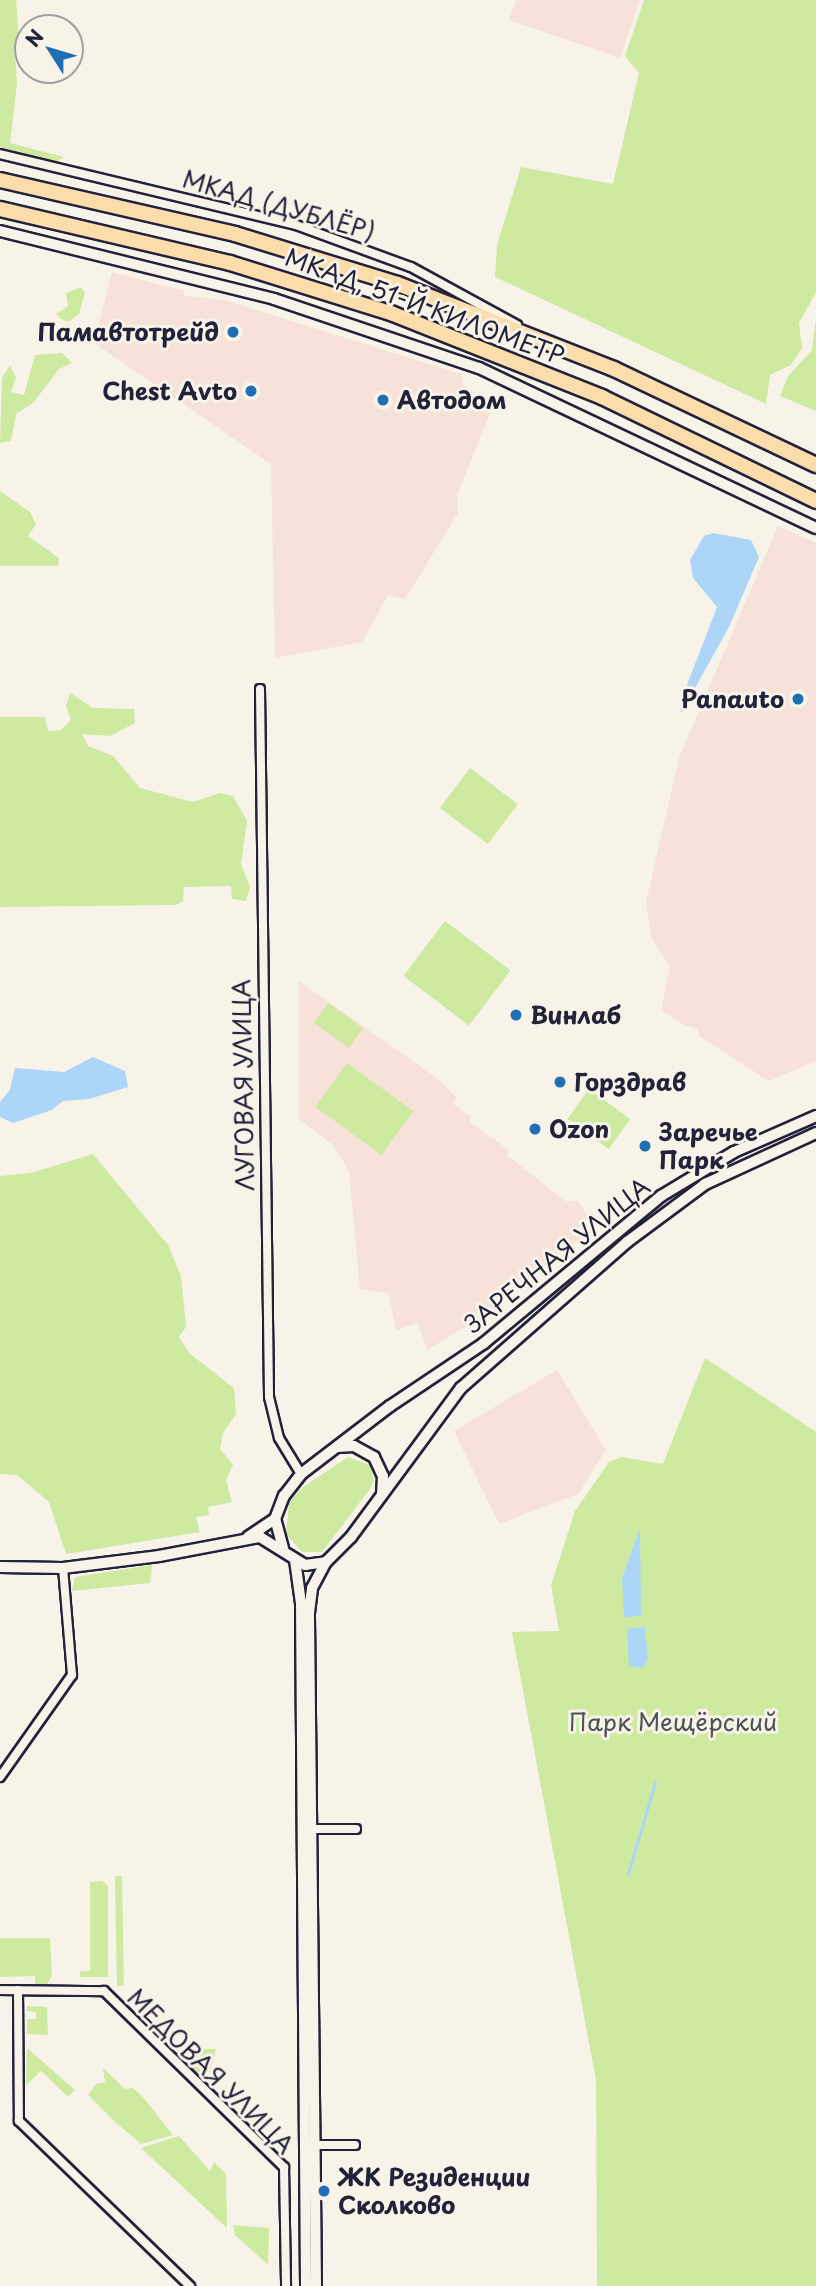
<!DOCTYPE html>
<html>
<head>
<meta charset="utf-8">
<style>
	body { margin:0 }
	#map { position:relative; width:816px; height:2286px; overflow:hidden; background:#f7f3e8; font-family:"Playpen Sans",sans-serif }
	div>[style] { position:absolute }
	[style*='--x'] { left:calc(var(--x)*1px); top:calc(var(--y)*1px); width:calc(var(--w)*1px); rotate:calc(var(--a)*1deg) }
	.built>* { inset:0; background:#f6e2d9 }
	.green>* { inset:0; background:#ceeaa1; transform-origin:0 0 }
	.water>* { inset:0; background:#add5f8 }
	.stream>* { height:2.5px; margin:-1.25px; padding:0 1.25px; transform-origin:1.25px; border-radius:1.25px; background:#add5f8 }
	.roads { filter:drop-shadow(2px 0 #22223b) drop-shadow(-2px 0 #22223b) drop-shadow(0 2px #22223b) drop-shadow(0 -2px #22223b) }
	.street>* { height:8px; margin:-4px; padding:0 4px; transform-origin:4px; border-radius:4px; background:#f7f3e8 }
	.secondary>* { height:10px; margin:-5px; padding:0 5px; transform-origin:5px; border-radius:5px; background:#f7f3e8 }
	.highway>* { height:14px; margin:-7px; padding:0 7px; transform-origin:7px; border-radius:7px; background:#fbdcab }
	.dots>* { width:19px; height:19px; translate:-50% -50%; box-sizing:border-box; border:4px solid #f7f3e8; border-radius:50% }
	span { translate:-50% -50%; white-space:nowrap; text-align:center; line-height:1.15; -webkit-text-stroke:6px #f7f3e8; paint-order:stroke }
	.street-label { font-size:24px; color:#22223b }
	.poi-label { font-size:24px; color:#22223b; font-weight:700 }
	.right { translate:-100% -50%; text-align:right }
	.left { translate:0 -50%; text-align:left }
	.park-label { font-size:24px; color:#4d5454 }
	.north { position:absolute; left:14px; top:14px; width:70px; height:70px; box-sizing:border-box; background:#f7f3e8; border:2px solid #a29fa3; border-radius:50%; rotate:307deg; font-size:19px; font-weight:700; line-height:28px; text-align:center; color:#22223b }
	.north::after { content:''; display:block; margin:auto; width:24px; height:32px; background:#1f6fb2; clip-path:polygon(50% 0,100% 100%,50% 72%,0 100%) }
</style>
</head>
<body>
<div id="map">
	<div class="built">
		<div style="clip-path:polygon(516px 0,640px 0,620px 58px,509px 20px)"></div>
		<div style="clip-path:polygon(112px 272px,185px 291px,184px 296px,224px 300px,461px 374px,463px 385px,494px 404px,457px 495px,458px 513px,405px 599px,388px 595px,362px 642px,275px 658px,271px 464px,94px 343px)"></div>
		<div style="clip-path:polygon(778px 526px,816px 543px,816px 1061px,769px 1081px,699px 1036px,698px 1029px,684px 1025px,661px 1010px,670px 967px,651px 937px,646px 902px,679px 758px)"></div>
		<div style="clip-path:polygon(299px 981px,438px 1079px,457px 1098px,453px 1104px,471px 1117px,470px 1122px,509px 1150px,507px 1155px,565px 1201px,578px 1201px,595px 1227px,481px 1317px,427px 1350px,418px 1323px,396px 1330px,388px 1293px,360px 1289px,349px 1171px,333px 1145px,299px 1119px)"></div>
		<div style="clip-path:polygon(557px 1370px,606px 1450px,578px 1494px,499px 1524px,454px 1431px)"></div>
	</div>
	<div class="green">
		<div style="clip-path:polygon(0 0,16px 0,19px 39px,15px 52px,17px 84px,10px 143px,64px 157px,55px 162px,0 147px)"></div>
		<div style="clip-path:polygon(644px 0,816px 0,816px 292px,799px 323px,802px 348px,791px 365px,770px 375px,766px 404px,495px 277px,497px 245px,521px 167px,613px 184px,639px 73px,625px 56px)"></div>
		<div style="clip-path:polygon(81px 287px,85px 293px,79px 314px,68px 322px,61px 319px,56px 314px,68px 306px,66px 293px)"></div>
		<div style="clip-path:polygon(816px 320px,816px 411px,780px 396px,788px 376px,812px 350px)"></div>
		<div style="clip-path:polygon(62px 353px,72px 363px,59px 369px,33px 403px,16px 414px,11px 441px,0 443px,2px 378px,10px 365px,16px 378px,11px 392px,24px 395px,35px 355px)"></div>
		<div style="clip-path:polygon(0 491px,30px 512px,36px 524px,28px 536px,59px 558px,58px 566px,0 566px)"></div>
		<div style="clip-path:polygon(70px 693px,93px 708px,134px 709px,135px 723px,110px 736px,82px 734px,88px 746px,113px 756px,140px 788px,193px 802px,220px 793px,233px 796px,247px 821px,241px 864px,250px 887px,246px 901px,232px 899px,231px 886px,184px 887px,183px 901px,176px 905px,0 907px,0 717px,45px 717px,48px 731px,61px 730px,71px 720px,66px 706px)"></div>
		<div style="left:470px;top:768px;width:60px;height:50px;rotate:37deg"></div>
		<div style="left:445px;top:921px;width:82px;height:69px;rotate:37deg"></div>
		<div style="left:328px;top:1003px;width:43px;height:24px;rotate:36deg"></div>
		<div style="left:347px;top:1063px;width:82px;height:54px;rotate:36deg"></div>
		<div style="left:589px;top:1089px;width:51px;height:37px;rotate:36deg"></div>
		<div style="clip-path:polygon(93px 1154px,168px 1245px,181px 1276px,186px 1327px,179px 1337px,189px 1353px,234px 1388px,236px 1414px,223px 1433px,220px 1449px,233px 1465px,226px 1480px,232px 1502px,208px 1507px,209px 1515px,196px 1517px,200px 1532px,66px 1554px,49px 1502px,17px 1475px,0 1474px,0 1176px,31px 1173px)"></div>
		<div style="clip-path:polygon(705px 1358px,816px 1432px,816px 2286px,597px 2286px,596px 2080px,512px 1632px,559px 1631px,551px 1585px,575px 1511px,609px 1462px,621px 1457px,663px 1464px)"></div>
		<div style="clip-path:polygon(348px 1457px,370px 1465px,374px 1480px,370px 1489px,322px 1552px,302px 1552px,286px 1534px,289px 1503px,303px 1487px)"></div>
		<div style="clip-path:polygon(152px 1565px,150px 1583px,72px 1591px,75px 1577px)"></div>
		<div style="left:122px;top:1876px;width:110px;height:7px;rotate:89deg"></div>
		<div style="clip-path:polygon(102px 1881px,108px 1886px,108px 1977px,80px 1977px,80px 1971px,90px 1971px,90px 1882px)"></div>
		<div style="clip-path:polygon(0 1938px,50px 1938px,52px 1976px,43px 1990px,35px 1990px,35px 1976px,0 1977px)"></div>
		<div style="clip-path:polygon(27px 2006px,47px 2007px,48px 2035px,27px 2034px,27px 2019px,36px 2019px,36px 2012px,27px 2011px)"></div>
		<div style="clip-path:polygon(27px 2048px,75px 2090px,68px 2097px,41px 2071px,26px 2085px)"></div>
		<div style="clip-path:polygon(177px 2049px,216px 2049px,210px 2072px,196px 2072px,177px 2055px)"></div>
		<div style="clip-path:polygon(103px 2068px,125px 2089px,133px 2088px,142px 2096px,173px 2135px,141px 2144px,115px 2122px,88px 2095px,96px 2084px,105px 2082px)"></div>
		<div style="clip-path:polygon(179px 2136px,210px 2171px,214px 2162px,226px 2174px,227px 2228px,141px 2148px)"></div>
		<div style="clip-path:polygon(233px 2225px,269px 2228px,268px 2265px,235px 2235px)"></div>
	</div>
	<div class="water">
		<div style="clip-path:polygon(713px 533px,751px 540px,759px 557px,729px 627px,681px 713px,680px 703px,717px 607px,693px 578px,690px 560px,704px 536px)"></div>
		<div style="clip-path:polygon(93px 1057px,125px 1071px,128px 1087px,89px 1099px,63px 1101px,52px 1110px,13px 1123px,0 1117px,0 1102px,10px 1090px,15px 1068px,64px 1072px)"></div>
		<div style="clip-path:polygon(640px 1528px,641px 1616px,624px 1617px,622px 1578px)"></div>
		<div style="clip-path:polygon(645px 1627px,648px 1660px,642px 1668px,629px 1666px,627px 1629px)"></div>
	</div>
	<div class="stream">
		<div style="--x:628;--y:1874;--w:95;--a:-73.5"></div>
	</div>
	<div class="roads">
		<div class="street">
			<div style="--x:0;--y:154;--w:304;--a:13.5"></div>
			<div style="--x:296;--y:225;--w:122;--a:20.1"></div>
			<div style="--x:411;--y:267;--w:121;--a:28.7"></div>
			<div style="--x:260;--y:689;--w:708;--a:89.27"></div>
			<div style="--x:269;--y:1397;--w:42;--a:76.3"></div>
			<div style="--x:279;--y:1438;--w:42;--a:58.6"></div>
			<div style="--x:0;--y:1777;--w:125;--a:-54.8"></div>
			<div style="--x:72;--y:1675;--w:107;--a:-94.8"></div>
			<div style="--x:312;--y:1829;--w:44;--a:0"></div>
			<div style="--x:0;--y:1990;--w:104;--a:0.6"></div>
			<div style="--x:104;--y:1991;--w:252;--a:44.4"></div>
			<div style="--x:284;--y:2167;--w:119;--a:89"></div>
			<div style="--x:18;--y:1990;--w:131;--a:89.6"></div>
			<div style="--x:19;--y:2121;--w:238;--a:44"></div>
			<div style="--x:315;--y:2145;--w:40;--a:0"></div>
		</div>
		<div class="secondary">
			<div style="--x:0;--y:231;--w:282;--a:13.9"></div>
			<div style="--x:274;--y:299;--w:216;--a:18.6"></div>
			<div style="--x:479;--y:368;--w:373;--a:25.4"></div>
			<div style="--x:337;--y:1447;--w:17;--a:-3"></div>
			<div style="--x:354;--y:1446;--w:23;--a:29"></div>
			<div style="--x:374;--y:1457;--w:21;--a:65"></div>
			<div style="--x:383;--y:1476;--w:17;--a:93"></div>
			<div style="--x:248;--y:1537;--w:32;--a:-34"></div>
			<div style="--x:283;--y:1548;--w:30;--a:-105"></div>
			<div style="--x:275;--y:1519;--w:25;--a:-69"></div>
			<div style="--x:284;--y:1496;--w:28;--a:-52"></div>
			<div style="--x:301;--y:1474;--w:112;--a:-37.4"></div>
			<div style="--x:390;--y:1406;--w:113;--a:-33.8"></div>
			<div style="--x:484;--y:1343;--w:230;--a:-39.7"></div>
			<div style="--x:661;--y:1196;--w:85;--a:-31.1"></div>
			<div style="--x:734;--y:1152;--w:90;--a:-23.7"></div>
			<div style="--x:295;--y:1560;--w:43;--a:82.1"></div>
			<div style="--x:301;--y:1603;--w:683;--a:89.58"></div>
			<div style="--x:0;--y:1567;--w:63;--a:0.9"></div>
			<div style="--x:63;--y:1568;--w:97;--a:-7.1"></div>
			<div style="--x:159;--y:1556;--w:103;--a:-10.7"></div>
			<div style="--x:260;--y:1537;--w:53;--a:31.9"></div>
			<div style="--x:305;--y:1565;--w:21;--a:-8"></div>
			<div style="--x:326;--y:1562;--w:35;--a:-45"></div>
			<div style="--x:351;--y:1537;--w:185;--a:-53.6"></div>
			<div style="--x:461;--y:1388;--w:221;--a:-41.3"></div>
			<div style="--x:627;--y:1242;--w:97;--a:-36.6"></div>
			<div style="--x:705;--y:1184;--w:122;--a:-24.7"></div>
			<div style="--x:316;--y:2286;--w:673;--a:-90.6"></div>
			<div style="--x:309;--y:1613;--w:25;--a:-83"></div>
			<div style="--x:312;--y:1588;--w:30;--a:-62"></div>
		</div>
		<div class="highway">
			<div style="--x:0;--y:180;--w:241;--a:12.9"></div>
			<div style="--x:235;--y:234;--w:170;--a:17.1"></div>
			<div style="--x:398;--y:284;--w:232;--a:21.5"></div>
			<div style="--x:614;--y:369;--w:224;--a:25.4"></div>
			<div style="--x:0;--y:209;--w:236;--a:13.2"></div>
			<div style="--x:230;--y:263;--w:169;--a:17.3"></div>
			<div style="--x:391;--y:313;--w:227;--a:21.7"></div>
			<div style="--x:602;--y:397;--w:238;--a:25.9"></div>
		</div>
	</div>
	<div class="dots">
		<div style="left:233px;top:332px;background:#1f6fb2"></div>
		<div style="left:251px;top:391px;background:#1f6fb2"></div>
		<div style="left:383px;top:400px;background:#1f6fb2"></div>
		<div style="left:798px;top:699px;background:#1f6fb2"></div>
		<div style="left:516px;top:1015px;background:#1f6fb2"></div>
		<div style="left:560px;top:1082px;background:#1f6fb2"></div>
		<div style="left:535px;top:1129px;background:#1f6fb2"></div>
		<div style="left:645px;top:1146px;background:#1f6fb2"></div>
		<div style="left:324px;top:2191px;background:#1f6fb2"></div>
	</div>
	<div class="street-label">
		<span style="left:279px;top:205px;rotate:16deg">МКАД (ДУБЛЁР)</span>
		<span style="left:425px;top:306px;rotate:20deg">МКАД, 51-Й КИЛОМЕТР</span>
		<span style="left:243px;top:1085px;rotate:-91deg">ЛУГОВАЯ УЛИЦА</span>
		<span style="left:557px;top:1255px;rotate:-39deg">ЗАРЕЧНАЯ УЛИЦА</span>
		<span style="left:211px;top:2071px;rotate:45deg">МЕДОВАЯ УЛИЦА</span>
	</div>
	<div class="poi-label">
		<span class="right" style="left:219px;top:332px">Памавтотрейд</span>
		<span class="right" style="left:237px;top:391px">Chest Avto</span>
		<span class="left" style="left:397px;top:400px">Автодом</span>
		<span class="right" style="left:784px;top:699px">Panauto</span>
		<span class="left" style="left:530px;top:1015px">Винлаб</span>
		<span class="left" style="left:574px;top:1082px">Горздрав</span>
		<span class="left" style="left:549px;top:1129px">Ozon</span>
		<span class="left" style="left:659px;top:1146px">Заречье<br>Парк</span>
		<span class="left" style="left:338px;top:2191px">ЖК Резиденции<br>Сколково</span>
	</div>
	<div class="park-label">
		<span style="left:673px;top:1722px">Парк Мещёрский</span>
	</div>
	<div class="north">N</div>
</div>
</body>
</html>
